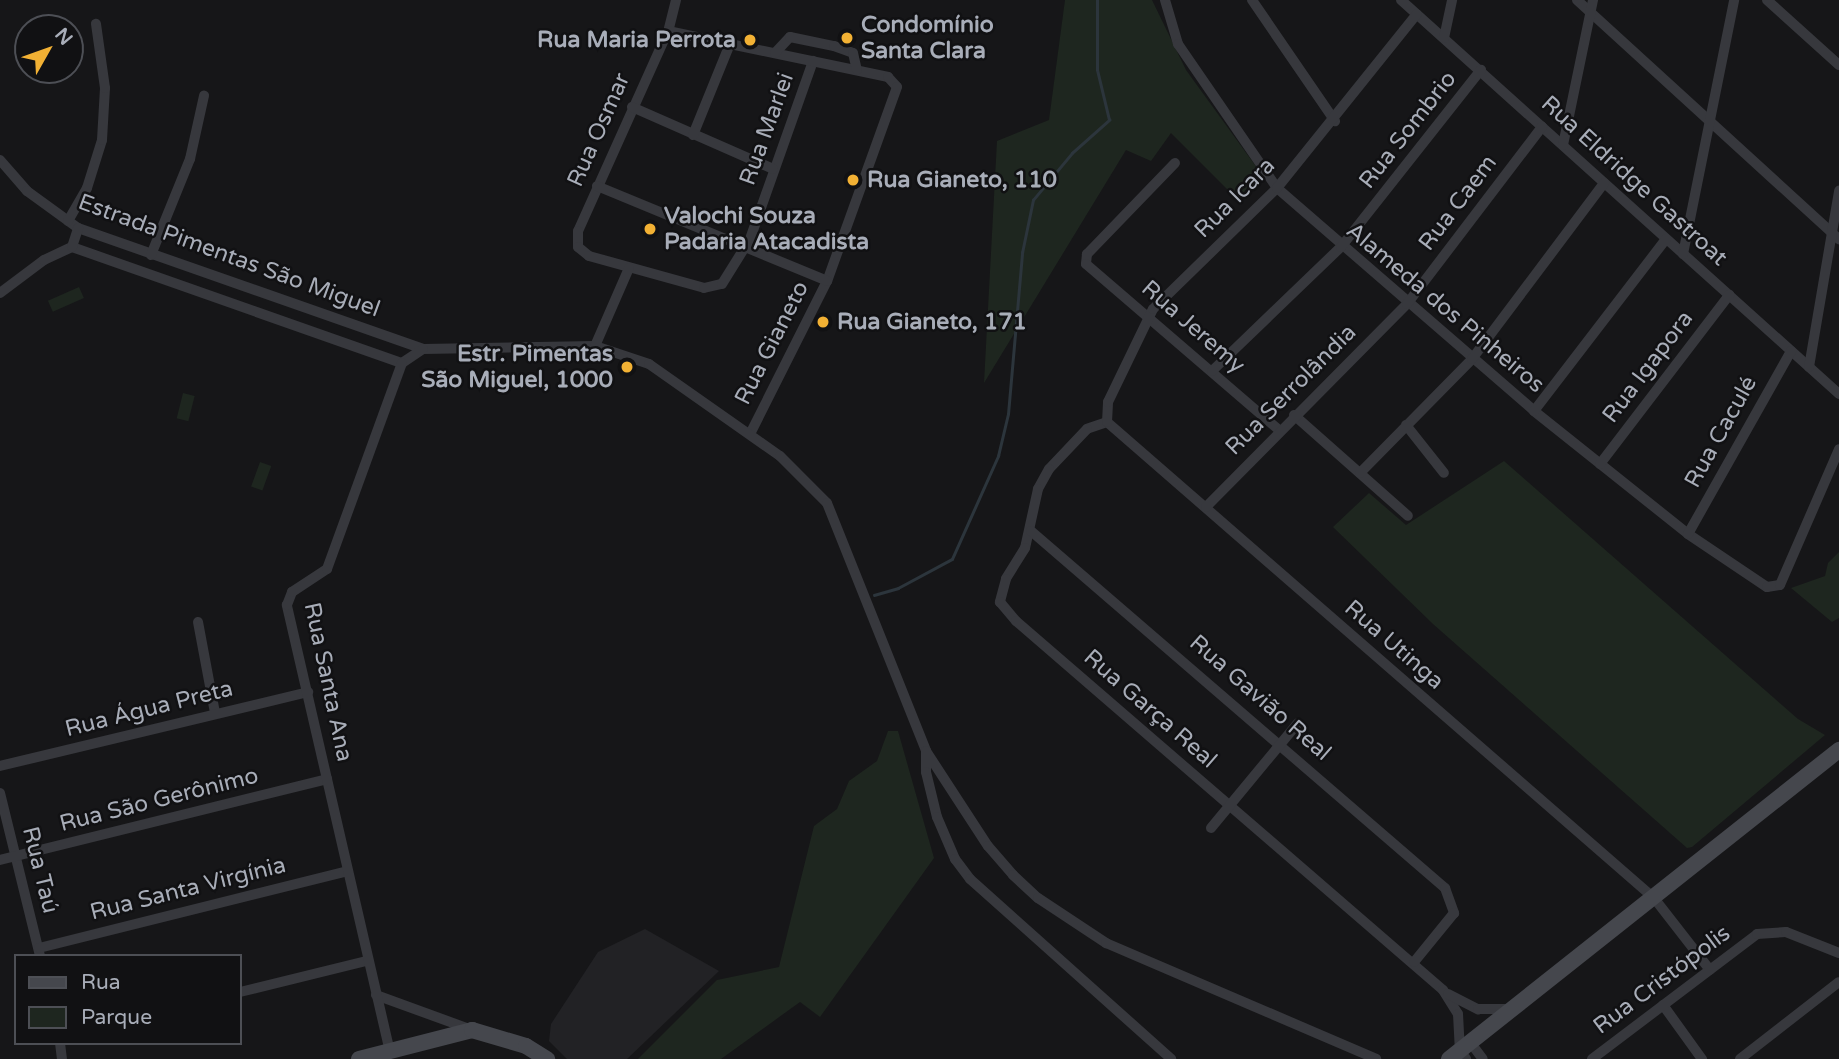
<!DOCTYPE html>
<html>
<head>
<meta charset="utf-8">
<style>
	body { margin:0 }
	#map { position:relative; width:1839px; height:1059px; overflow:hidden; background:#161618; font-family:"Varela Round",sans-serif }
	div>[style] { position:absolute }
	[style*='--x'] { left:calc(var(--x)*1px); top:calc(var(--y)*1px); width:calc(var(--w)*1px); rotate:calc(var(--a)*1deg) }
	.built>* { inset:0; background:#222225 }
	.green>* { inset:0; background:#1e261f; transform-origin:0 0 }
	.stream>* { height:2.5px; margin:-1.25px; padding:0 1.25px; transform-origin:1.25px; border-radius:1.25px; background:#2c353c }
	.street>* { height:10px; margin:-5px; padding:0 5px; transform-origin:5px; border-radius:5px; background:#37383d }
	.secondary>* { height:16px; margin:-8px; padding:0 8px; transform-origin:8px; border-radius:8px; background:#45474d }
	.dots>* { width:19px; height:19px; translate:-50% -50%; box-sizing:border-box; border:4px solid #111113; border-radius:50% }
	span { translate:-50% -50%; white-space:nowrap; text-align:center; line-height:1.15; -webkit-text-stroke:5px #111113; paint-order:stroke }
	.poi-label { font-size:23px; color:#a8adb8; font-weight:700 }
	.left { translate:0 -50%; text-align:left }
	.right { translate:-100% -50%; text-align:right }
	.street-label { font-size:23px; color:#a8adb8 }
	.legend { position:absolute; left:14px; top:954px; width:228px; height:91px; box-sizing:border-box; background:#111113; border:2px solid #4d4f55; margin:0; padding:9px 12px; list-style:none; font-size:21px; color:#a8adb8 }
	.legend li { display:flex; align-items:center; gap:14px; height:35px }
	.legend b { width:35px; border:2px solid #4d4f55 }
	.north { position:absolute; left:14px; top:14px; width:70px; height:70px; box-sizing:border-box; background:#111113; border:2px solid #4d4f55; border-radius:50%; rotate:50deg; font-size:19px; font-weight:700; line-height:28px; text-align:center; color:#a8adb8 }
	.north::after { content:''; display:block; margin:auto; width:24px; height:32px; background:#f2b134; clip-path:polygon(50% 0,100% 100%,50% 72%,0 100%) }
</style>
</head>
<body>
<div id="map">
	<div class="built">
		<div style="clip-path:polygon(645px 929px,719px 971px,627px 1059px,567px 1059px,549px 1041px,551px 1024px,598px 952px)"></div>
	</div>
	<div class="green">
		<div style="clip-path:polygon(1065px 0,1152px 0,1186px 70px,1260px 172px,1238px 200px,1171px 133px,1151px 161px,1126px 150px,984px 383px,997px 141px,1049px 120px)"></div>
		<div style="left:79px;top:287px;width:12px;height:34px;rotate:66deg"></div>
		<div style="left:183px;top:393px;width:12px;height:26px;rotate:14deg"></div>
		<div style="clip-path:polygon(1504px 461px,1798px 719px,1825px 735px,1692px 847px,1687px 848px,1433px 624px,1333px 527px,1369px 493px,1406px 525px)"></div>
		<div style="left:260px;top:462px;width:12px;height:26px;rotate:20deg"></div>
		<div style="clip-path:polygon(1839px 552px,1839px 618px,1832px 622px,1791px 588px,1825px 576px,1828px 563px)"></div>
		<div style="clip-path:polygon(888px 731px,898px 731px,934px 858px,820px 1017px,800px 1002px,721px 1059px,638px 1059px,717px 980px,779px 967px,814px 826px,837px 809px,849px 781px,877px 761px)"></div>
	</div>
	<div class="stream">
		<div style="--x:874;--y:595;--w:25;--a:-16"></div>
		<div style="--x:898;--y:588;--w:61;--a:-28.2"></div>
		<div style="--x:952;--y:559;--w:113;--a:-65.9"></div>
		<div style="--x:998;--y:456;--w:43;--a:-76.6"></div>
		<div style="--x:1008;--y:414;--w:162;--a:-85"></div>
		<div style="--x:1022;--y:253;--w:54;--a:-78.3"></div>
		<div style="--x:1033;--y:200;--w:61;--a:-50.3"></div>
		<div style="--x:1072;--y:153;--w:50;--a:-41.7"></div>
		<div style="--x:1109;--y:120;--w:51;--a:-103.5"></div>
		<div style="--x:1097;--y:70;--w:70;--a:-90"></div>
	</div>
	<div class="street">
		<div style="--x:676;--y:0;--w:32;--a:104"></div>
		<div style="--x:668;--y:31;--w:219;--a:114.2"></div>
		<div style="--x:578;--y:231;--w:16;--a:90"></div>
		<div style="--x:578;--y:247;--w:14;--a:39"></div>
		<div style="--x:589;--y:256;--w:119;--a:15.5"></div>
		<div style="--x:704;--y:288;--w:18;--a:-13"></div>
		<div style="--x:722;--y:284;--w:53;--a:-58.1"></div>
		<div style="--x:750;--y:239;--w:189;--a:-70.5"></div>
		<div style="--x:1165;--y:0;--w:46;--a:73.5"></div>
		<div style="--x:1178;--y:44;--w:175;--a:55.5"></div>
		<div style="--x:1277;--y:188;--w:340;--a:40.9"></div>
		<div style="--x:1534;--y:411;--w:197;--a:38.6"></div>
		<div style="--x:1688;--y:534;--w:95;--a:33.9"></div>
		<div style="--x:1767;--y:587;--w:13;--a:-9"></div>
		<div style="--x:1780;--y:585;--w:148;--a:-66.5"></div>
		<div style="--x:1252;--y:0;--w:147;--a:55.6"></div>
		<div style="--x:1401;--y:0;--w:589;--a:41.97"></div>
		<div style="--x:1577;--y:0;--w:355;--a:42.4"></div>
		<div style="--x:1767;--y:0;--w:97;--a:42.1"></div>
		<div style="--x:668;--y:31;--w:225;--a:11.8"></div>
		<div style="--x:888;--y:77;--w:13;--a:48"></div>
		<div style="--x:897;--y:87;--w:206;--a:109.8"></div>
		<div style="--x:827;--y:281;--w:171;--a:116.7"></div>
		<div style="--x:1444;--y:38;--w:39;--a:-78"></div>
		<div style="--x:775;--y:53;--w:22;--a:-47"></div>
		<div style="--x:790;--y:37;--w:45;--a:11.6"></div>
		<div style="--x:834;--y:46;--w:20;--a:20"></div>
		<div style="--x:853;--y:53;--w:17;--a:77"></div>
		<div style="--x:632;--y:107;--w:154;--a:23.7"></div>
		<div style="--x:693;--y:135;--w:98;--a:-67.9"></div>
		<div style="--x:1563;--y:145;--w:148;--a:-78.3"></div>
		<div style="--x:0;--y:160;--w:41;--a:48.9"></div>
		<div style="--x:27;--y:191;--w:63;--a:36"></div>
		<div style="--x:78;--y:228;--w:366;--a:19.3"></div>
		<div style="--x:423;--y:349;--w:172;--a:-1"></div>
		<div style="--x:595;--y:346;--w:57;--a:18.4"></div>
		<div style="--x:649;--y:364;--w:160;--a:35.1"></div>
		<div style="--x:780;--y:456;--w:66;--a:45"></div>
		<div style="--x:827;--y:503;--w:267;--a:68.2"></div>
		<div style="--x:926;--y:751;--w:113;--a:56.9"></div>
		<div style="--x:988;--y:846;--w:38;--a:49"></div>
		<div style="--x:1013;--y:875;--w:34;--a:43"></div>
		<div style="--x:1038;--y:898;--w:82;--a:33.5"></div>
		<div style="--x:1106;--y:943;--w:294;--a:23.2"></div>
		<div style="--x:1175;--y:163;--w:127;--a:134"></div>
		<div style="--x:1087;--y:254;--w:10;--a:96"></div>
		<div style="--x:1086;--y:264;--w:255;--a:40.7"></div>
		<div style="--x:597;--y:186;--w:249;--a:22.4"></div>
		<div style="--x:68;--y:221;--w:38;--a:-60"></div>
		<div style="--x:87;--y:188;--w:50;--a:-72.6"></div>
		<div style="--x:102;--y:140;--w:52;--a:-86.7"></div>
		<div style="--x:105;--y:88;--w:65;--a:-98"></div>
		<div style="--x:72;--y:247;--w:350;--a:19.4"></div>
		<div style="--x:1683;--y:254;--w:259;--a:-78.6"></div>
		<div style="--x:151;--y:255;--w:104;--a:-67.9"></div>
		<div style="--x:190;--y:159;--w:65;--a:-77.5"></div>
		<div style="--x:0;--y:293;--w:55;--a:-36.9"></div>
		<div style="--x:44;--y:260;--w:31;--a:-25"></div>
		<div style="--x:72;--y:247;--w:20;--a:-72"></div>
		<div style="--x:595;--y:346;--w:85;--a:-66.4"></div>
		<div style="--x:402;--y:363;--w:25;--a:-34"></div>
		<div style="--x:1809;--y:367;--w:179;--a:-80.3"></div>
		<div style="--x:1212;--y:371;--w:179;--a:-43.9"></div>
		<div style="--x:1341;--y:247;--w:226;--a:-51.7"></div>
		<div style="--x:1534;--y:411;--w:217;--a:-52.5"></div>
		<div style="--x:1294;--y:415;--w:152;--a:41.5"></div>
		<div style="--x:1107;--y:422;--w:21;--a:161"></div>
		<div style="--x:1087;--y:429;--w:55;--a:133.5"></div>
		<div style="--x:1049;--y:469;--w:23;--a:119"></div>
		<div style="--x:1038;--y:489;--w:60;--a:102.4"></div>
		<div style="--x:1025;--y:548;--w:36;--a:122"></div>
		<div style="--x:1006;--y:579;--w:24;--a:105"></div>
		<div style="--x:1000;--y:602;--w:25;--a:50"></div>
		<div style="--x:1016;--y:621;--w:564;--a:40.83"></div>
		<div style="--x:1443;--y:990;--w:28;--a:58"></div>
		<div style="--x:1458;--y:1014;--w:36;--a:87"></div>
		<div style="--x:1460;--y:1050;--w:11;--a:56"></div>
		<div style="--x:1107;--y:422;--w:725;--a:41.03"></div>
		<div style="--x:1654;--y:898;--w:91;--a:52.1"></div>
		<div style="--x:1107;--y:422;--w:20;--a:-87"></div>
		<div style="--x:1108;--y:402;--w:103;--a:-64.2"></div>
		<div style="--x:1153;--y:309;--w:173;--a:-44.3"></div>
		<div style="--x:1277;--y:188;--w:223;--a:-51.2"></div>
		<div style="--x:1406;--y:425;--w:61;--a:51.6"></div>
		<div style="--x:1600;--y:464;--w:213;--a:-52.6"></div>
		<div style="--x:1360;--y:473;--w:160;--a:-45.5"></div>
		<div style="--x:1472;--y:359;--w:220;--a:-53.1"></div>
		<div style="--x:1206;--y:507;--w:286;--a:-45.3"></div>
		<div style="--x:1407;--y:304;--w:223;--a:-52.7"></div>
		<div style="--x:1031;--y:531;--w:547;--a:40.77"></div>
		<div style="--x:1445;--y:888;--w:27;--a:70"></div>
		<div style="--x:1454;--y:913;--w:63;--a:129.2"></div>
		<div style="--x:1688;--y:534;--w:210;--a:-60.6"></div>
		<div style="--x:198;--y:622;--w:93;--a:79.4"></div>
		<div style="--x:926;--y:751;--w:21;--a:90"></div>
		<div style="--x:926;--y:772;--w:46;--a:76.3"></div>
		<div style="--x:937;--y:817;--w:46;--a:66.8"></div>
		<div style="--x:955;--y:859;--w:25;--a:53"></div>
		<div style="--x:970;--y:879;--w:270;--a:41.8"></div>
		<div style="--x:0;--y:766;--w:317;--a:-13.5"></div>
		<div style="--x:0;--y:793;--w:168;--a:76.2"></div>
		<div style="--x:1211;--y:828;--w:136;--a:-50.4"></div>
		<div style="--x:0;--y:860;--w:337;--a:-13.9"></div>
		<div style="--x:39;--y:948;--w:317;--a:-14"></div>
		<div style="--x:240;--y:992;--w:130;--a:-13.8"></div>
		<div style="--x:1448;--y:994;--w:34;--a:27"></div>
		<div style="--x:1478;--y:1009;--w:34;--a:0"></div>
		<div style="--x:376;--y:995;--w:102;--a:20"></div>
		<div style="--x:1663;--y:1005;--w:67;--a:54.2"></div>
		<div style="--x:1470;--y:1042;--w:21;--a:53"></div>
		<div style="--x:60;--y:1043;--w:16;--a:83"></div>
		<div style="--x:390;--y:1052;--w:459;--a:-103"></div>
		<div style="--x:287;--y:605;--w:14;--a:-69"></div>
		<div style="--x:292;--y:592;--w:42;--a:-33.3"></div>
		<div style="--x:327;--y:569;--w:219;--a:-70"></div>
		<div style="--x:1592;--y:1059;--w:207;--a:-37.1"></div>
		<div style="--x:1757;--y:934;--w:29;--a:-4"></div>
		<div style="--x:1786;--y:932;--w:57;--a:21.6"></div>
		<div style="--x:1740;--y:1059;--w:125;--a:-37.9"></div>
	</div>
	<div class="secondary">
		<div style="--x:359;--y:1059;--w:117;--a:-14.4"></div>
		<div style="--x:472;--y:1030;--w:56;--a:16.5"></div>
		<div style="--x:526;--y:1046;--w:25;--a:32"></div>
		<div style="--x:1449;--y:1059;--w:498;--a:-38.4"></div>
	</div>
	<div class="dots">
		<div style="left:847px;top:38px;background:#f2b134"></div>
		<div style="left:750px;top:40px;background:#f2b134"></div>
		<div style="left:853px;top:180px;background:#f2b134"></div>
		<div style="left:650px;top:229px;background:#f2b134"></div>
		<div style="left:823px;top:322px;background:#f2b134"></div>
		<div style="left:627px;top:367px;background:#f2b134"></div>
	</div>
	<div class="poi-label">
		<span class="left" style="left:861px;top:38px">Condomínio<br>Santa Clara</span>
		<span class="right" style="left:736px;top:40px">Rua Maria Perrota</span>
		<span class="left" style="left:867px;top:180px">Rua Gianeto, 110</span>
		<span class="left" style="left:664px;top:229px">Valochi Souza<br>Padaria Atacadista</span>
		<span class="left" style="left:837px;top:322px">Rua Gianeto, 171</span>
		<span class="right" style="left:613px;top:367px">Estr. Pimentas<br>São Miguel, 1000</span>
	</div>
	<div class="street-label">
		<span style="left:767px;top:129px;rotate:-70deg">Rua Marlei</span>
		<span style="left:599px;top:130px;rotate:-66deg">Rua Osmar</span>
		<span style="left:1408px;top:130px;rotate:-52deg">Rua Sombrio</span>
		<span style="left:1634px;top:181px;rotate:42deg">Rua Eldridge Gastroat</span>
		<span style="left:1235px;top:198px;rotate:-45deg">Rua Icara</span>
		<span style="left:1458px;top:203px;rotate:-53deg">Rua Caem</span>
		<span style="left:229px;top:256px;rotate:20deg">Estrada Pimentas São Miguel</span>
		<span style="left:1445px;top:308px;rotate:40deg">Alameda dos Pinheiros</span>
		<span style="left:1193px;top:327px;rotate:41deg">Rua Jeremy</span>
		<span style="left:772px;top:343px;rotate:-63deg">Rua Gianeto</span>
		<span style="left:1648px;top:367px;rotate:-53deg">Rua Igapora</span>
		<span style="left:1291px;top:390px;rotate:-45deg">Rua Serrolândia</span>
		<span style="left:1721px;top:432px;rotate:-61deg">Rua Caculé</span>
		<span style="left:1394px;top:645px;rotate:41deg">Rua Utinga</span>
		<span style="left:328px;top:682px;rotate:78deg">Rua Santa Ana</span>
		<span style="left:1260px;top:698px;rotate:41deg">Rua Gavião Real</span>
		<span style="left:149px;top:709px;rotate:-14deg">Rua Água Preta</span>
		<span style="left:1150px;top:709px;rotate:41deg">Rua Garça Real</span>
		<span style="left:159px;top:800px;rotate:-14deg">Rua São Gerônimo</span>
		<span style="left:40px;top:870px;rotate:76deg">Rua Taú</span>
		<span style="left:188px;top:889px;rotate:-14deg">Rua Santa Virgínia</span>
		<span style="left:1662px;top:980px;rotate:-37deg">Rua Cristópolis</span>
	</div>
	<ul class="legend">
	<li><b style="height:9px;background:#45474d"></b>Rua</li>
	<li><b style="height:19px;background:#1e261f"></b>Parque</li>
	</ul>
	<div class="north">N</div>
</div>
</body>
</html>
